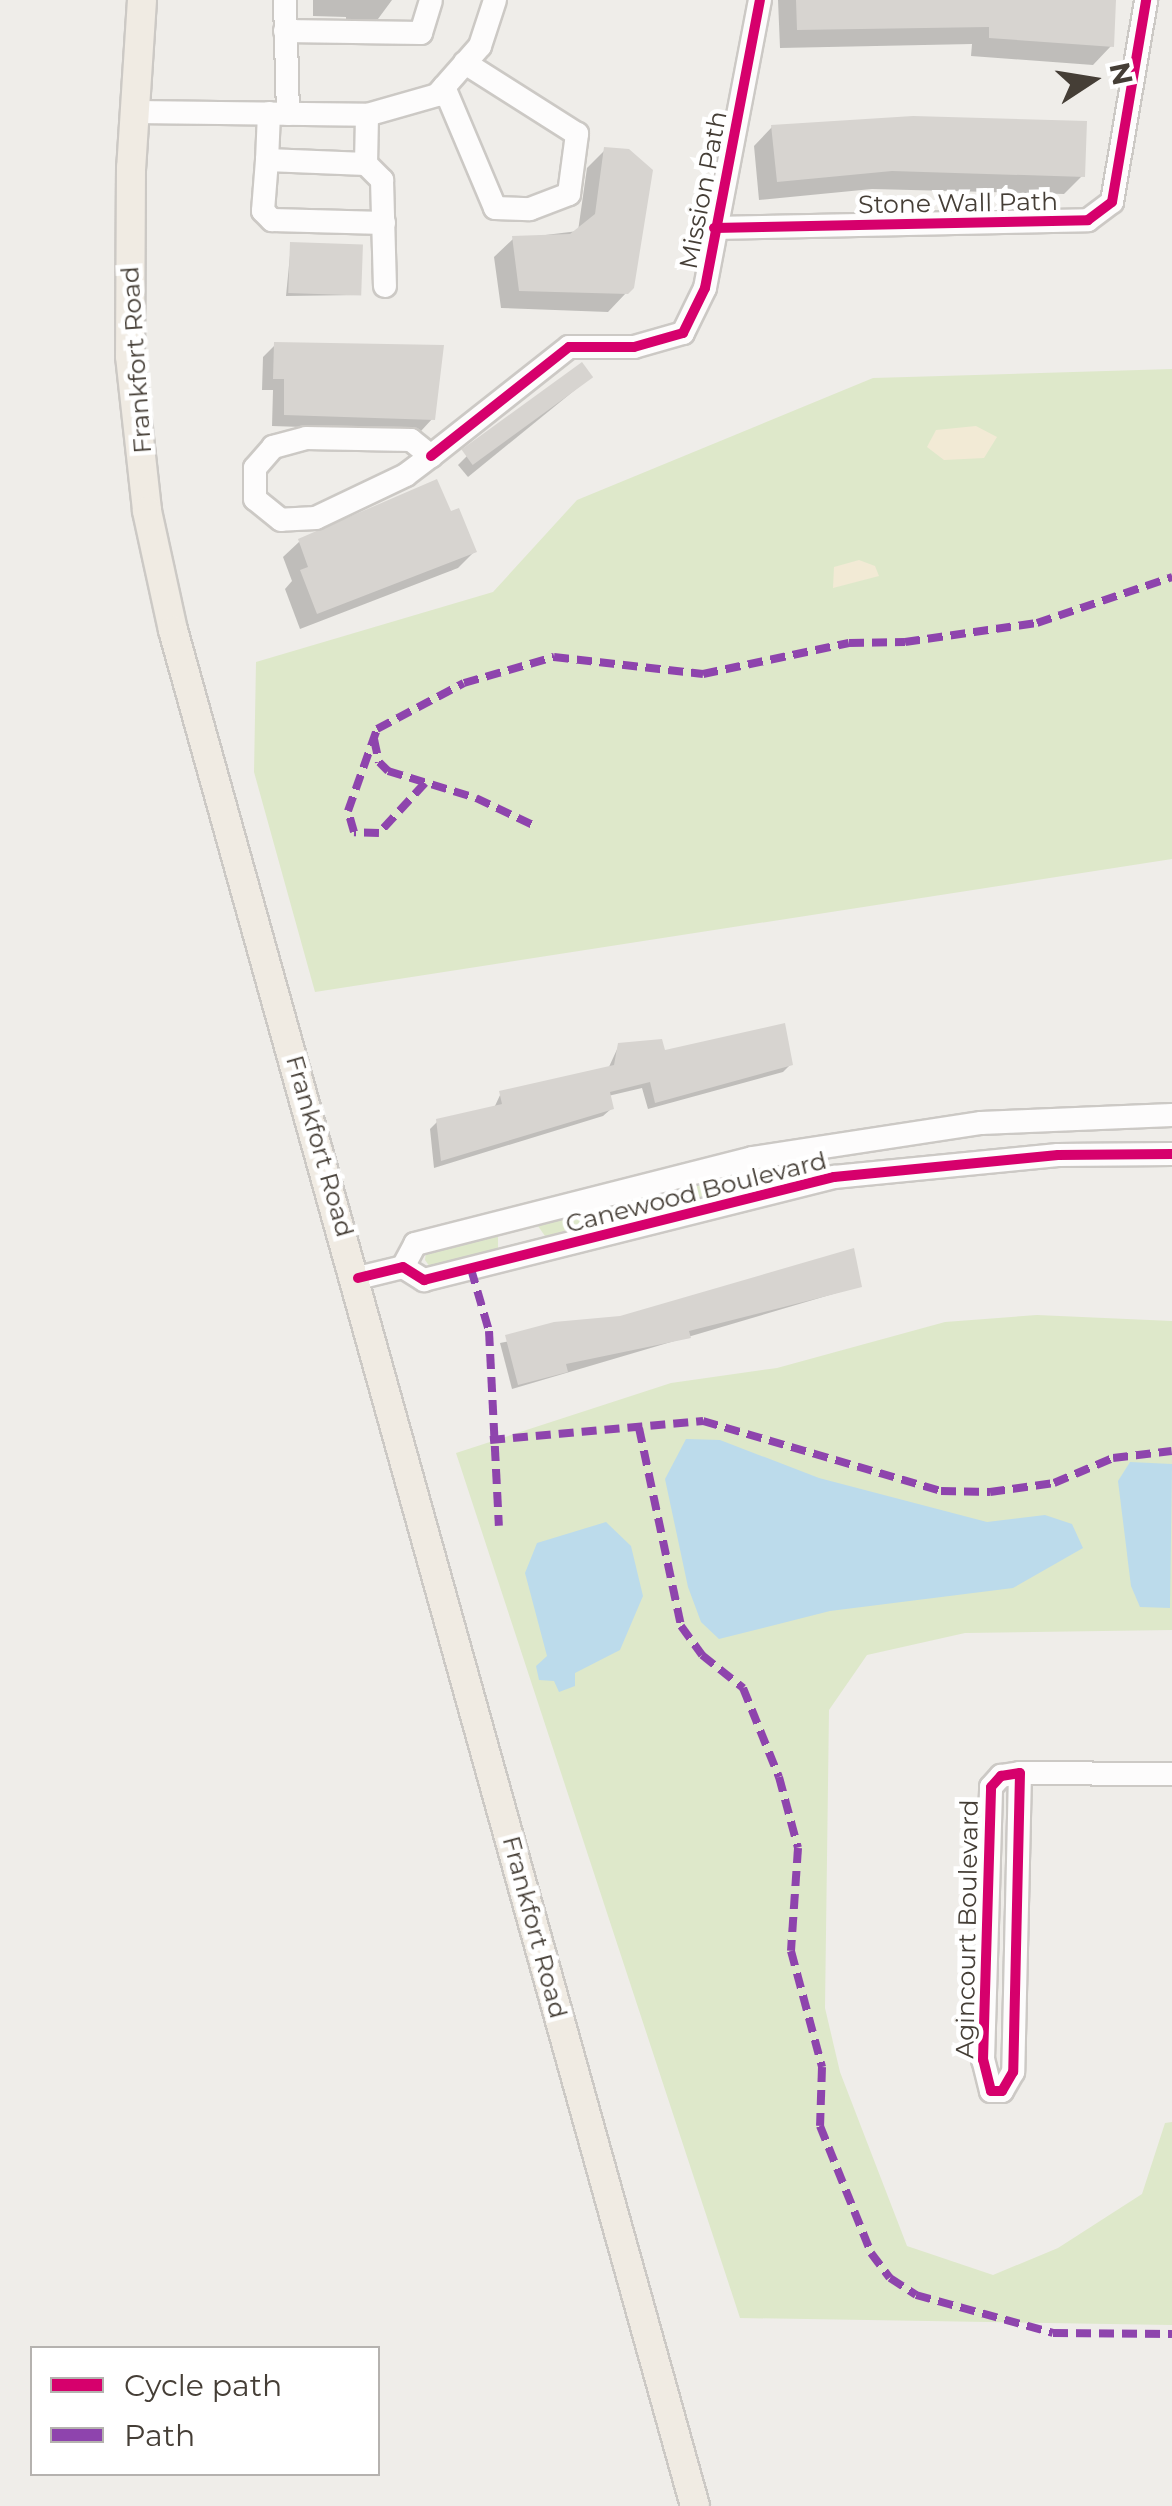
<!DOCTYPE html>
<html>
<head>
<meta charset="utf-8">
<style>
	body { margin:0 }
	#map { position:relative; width:1172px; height:2506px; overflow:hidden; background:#efede9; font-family:Montserrat,sans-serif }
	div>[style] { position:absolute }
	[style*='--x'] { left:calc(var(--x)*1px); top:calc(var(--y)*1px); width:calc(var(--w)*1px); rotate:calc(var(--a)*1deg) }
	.green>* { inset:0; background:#dee8ca }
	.sand>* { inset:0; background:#f2ead5 }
	.water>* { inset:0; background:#bcdbeb }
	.shadow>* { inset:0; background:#0003 }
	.building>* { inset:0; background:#d7d4d0; transform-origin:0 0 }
	.roads { filter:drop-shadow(2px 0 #ccc9c5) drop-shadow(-2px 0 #ccc9c5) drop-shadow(0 2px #ccc9c5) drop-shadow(0 -2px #ccc9c5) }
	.minor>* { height:22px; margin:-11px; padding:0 11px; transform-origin:11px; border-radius:11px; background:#fdfcfc }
	.major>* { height:28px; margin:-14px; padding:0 14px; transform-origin:14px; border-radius:14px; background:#f0ebe3 }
	.quiet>* { height:8px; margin-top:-4px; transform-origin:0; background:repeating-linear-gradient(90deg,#8e44ad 0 15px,transparent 0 23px) }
	.cycleway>* { height:10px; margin:-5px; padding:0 5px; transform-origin:5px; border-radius:5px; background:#d6006c }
	span { translate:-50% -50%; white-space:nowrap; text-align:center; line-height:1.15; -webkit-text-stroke:9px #fff; paint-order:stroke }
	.street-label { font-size:25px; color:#453e36 }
	.legend { position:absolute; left:30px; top:2346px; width:350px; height:130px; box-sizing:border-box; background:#fff; border:2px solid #b5b2af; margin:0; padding:12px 18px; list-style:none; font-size:30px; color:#453e36 }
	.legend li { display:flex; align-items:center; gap:20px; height:50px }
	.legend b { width:50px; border:2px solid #b5b2af }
	.north { position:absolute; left:1042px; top:30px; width:100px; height:100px; -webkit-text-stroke:8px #fff; paint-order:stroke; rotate:78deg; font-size:28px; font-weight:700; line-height:40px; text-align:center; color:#453e36 }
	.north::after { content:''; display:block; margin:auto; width:35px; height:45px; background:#453e36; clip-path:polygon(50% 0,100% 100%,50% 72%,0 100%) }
</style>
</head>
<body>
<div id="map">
	<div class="green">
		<div style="clip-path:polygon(1172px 369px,1172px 859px,315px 992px,254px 772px,256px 662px,493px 592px,577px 500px,873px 378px)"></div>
		<div style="clip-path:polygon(775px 1162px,780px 1177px,545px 1236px,538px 1226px)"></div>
		<div style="clip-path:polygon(498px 1233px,498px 1250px,430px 1267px,425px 1260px,426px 1252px)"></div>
		<div style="clip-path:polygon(1037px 1315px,1172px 1321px,1172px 1630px,965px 1633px,867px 1655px,829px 1710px,825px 2008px,840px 2072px,907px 2246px,993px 2275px,1058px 2248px,1142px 2194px,1165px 2123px,1172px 2122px,1172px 2325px,740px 2318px,456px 1453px,671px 1383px,777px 1368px,945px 1322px)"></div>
	</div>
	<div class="sand">
		<div style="clip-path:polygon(976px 426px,997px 437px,984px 458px,944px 460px,927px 447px,936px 430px)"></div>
		<div style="clip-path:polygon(859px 560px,875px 566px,879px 576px,833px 588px,834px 567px)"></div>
	</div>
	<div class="water">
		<div style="clip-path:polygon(686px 1439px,720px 1440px,819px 1478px,987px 1522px,1045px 1515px,1072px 1524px,1083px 1548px,1013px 1588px,830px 1611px,719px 1639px,701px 1622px,688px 1587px,665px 1479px)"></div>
		<div style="clip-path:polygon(1130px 1462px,1172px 1464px,1170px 1608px,1140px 1607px,1131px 1586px,1118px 1481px)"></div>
		<div style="clip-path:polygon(606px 1522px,631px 1546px,643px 1596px,620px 1650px,575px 1673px,575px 1686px,559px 1692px,554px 1681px,539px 1680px,536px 1666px,547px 1656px,525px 1573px,537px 1543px)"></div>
	</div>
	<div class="shadow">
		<div style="clip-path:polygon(313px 0,392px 0,378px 19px,359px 29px,346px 28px,346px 17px,313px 16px)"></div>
		<div style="clip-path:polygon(778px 0,1113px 0,1111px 46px,1093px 65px,971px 56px,972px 44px,780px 48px)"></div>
		<div style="clip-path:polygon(772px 127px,1082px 176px,1064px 194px,872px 189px,759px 200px,754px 146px)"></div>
		<div style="clip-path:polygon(605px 150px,626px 293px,608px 312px,501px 308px,494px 257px,513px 239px,578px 231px,587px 168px)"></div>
		<div style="clip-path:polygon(291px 245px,359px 295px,286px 296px)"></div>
		<div style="clip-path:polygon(275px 345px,433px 418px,421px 431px,272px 426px,273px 390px,262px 390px,263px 357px)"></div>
		<div style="clip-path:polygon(581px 385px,468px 477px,458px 465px,467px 456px)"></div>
		<div style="clip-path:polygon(450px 514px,474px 552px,458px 568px,300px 629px,285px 589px,292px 581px,283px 557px,300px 541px)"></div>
		<div style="clip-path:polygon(619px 1045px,791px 1064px,783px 1072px,648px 1109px,642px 1088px,608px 1096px,611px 1109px,603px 1116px,434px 1168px,430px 1129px,438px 1121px,494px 1108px,501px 1093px,608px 1069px)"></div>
		<div style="clip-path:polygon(860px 1286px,512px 1389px,500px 1343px,620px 1318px)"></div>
	</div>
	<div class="building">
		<div style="clip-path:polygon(796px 0,1116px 0,1114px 47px,989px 38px,989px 27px,797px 30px)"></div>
		<div style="clip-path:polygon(913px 116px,1087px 121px,1085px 177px,892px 171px,777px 182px,771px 125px)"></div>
		<div style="clip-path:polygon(604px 147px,629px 149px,653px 170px,634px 288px,628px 294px,519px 291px,512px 236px,570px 234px,595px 214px)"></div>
		<div style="left:290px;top:242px;width:73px;height:51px;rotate:2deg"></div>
		<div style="clip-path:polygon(274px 342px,444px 345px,435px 420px,284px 415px,284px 379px,273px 379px)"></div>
		<div style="left:582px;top:362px;width:19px;height:149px;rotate:54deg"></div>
		<div style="clip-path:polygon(437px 479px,451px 511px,459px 508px,477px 552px,317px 614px,300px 570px,308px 567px,298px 539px)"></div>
		<div style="clip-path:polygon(785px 1023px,793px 1065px,655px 1103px,650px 1082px,610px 1092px,614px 1109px,441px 1161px,436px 1119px,502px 1104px,499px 1091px,614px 1065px,618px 1043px,662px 1039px,665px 1050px)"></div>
		<div style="clip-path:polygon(854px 1248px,862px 1287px,689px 1331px,691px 1338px,566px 1364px,568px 1372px,518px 1385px,505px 1335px,554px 1322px,620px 1316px)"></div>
	</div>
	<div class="roads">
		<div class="minor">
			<div style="--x:285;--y:0;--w:114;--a:88.5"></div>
			<div style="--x:285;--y:31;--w:136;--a:0.8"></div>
			<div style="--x:421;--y:33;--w:34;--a:-73"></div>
			<div style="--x:444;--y:87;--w:131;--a:67.1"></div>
			<div style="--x:495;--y:208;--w:35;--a:2"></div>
			<div style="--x:530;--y:209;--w:42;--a:-21"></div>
			<div style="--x:569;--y:194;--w:61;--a:-82.4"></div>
			<div style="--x:577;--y:134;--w:133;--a:-147.6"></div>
			<div style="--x:135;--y:112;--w:232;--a:0.7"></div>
			<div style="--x:367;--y:115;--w:73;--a:-15.9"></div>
			<div style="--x:437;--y:95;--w:65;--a:-48.7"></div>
			<div style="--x:480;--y:46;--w:48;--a:-71.9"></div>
			<div style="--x:269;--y:113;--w:47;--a:92.4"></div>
			<div style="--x:267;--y:160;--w:99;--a:2.3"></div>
			<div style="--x:366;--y:164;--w:49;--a:-88.8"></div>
			<div style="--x:267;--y:160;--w:51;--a:94.5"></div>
			<div style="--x:263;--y:211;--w:13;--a:45"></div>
			<div style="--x:272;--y:220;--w:112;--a:1.5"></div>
			<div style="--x:366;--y:164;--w:23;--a:45"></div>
			<div style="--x:382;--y:180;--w:106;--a:88.4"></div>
			<div style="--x:714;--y:228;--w:374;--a:-1.2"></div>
			<div style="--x:1088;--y:220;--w:30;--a:-37"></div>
			<div style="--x:1112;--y:202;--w:205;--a:-80.4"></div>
			<div style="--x:306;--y:438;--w:105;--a:1.1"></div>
			<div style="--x:411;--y:440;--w:26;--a:39"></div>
			<div style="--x:431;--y:456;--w:31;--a:143"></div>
			<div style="--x:406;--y:475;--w:100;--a:154.5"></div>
			<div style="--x:316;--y:518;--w:35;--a:177"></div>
			<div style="--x:281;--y:520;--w:33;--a:-141"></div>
			<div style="--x:255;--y:499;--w:31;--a:-90"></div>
			<div style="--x:255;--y:468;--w:28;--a:-49"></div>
			<div style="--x:273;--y:447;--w:34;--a:-15"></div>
			<div style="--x:431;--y:456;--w:176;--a:-38.3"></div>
			<div style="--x:569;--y:347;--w:65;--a:0"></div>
			<div style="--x:634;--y:347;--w:51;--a:-15.9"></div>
			<div style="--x:683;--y:333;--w:50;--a:-63.9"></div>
			<div style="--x:705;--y:288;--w:293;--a:-79.2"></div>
			<div style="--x:403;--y:1267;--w:26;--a:-62"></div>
			<div style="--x:415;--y:1244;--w:348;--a:-14.3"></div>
			<div style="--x:752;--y:1158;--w:232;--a:-8.7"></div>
			<div style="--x:981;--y:1123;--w:191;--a:-2.4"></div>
			<div style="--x:358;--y:1278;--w:46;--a:-13.7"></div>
			<div style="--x:403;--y:1267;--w:25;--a:32"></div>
			<div style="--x:424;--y:1280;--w:423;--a:-14.1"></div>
			<div style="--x:834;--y:1177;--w:225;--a:-5.6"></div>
			<div style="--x:1058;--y:1155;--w:114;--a:-0.5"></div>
			<div style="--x:1020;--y:1773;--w:299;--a:91.3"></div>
			<div style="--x:1013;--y:2072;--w:22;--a:120"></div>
			<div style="--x:1002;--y:2091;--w:11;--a:180"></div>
			<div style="--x:991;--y:2091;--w:32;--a:-104"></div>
			<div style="--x:983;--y:2060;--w:273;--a:-88.3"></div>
			<div style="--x:991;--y:1787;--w:15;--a:-48"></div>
			<div style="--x:1001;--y:1776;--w:19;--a:-9"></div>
			<div style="--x:1020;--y:1773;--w:152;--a:0.4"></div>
		</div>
		<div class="major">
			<div style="--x:142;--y:0;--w:168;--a:93.7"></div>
			<div style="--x:131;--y:168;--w:188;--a:90.3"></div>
			<div style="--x:130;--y:356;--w:156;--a:83.7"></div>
			<div style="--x:147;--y:511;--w:122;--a:77.7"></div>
			<div style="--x:173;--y:630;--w:1947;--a:74.45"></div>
		</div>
	</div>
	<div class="quiet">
		<div style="--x:374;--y:739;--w:24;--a:78"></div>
		<div style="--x:379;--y:762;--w:13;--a:45"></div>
		<div style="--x:388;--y:771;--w:92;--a:17.1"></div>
		<div style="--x:476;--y:798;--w:65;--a:25.4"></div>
		<div style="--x:425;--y:783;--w:68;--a:132.6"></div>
		<div style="--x:379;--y:833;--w:25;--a:-178"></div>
		<div style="--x:354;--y:832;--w:22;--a:-106"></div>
		<div style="--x:348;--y:811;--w:87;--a:-70.5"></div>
		<div style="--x:377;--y:729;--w:98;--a:-27.9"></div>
		<div style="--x:464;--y:683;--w:94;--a:-16.1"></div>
		<div style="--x:554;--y:657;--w:150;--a:6.5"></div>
		<div style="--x:703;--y:674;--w:149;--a:-12"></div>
		<div style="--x:849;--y:643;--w:56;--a:-1"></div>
		<div style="--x:905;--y:642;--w:133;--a:-8.2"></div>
		<div style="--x:1037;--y:623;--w:143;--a:-18.8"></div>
		<div style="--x:471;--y:1269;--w:65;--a:73.8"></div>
		<div style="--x:489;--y:1331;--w:195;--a:87.1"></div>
		<div style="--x:639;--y:1428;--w:202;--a:78"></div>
		<div style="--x:681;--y:1626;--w:36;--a:54"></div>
		<div style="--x:702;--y:1655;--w:53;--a:38.8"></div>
		<div style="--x:743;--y:1688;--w:96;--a:68"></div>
		<div style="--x:779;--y:1777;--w:73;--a:75"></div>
		<div style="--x:798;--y:1848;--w:103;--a:93.9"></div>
		<div style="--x:791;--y:1951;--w:120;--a:75"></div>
		<div style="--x:822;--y:2067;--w:59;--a:91.9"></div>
		<div style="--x:820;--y:2126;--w:137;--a:68.1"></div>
		<div style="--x:871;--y:2253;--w:31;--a:53"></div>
		<div style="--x:890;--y:2278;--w:31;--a:33"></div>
		<div style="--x:916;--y:2295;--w:142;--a:15.5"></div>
		<div style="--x:1053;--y:2333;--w:119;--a:0.5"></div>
		<div style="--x:490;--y:1440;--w:214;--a:-5.1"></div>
		<div style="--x:703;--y:1421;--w:248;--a:16.4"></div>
		<div style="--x:941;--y:1491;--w:49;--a:1.2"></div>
		<div style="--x:990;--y:1492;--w:65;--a:-8"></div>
		<div style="--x:1054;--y:1483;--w:64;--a:-23"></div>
		<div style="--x:1113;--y:1458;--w:59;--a:-6.8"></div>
	</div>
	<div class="cycleway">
		<div style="--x:714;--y:228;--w:374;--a:-1.2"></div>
		<div style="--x:1088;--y:220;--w:30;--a:-37"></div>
		<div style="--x:1112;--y:202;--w:205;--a:-80.4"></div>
		<div style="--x:431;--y:456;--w:176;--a:-38.3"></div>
		<div style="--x:569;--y:347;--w:65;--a:0"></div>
		<div style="--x:634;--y:347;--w:51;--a:-15.9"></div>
		<div style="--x:683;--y:333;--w:50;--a:-63.9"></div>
		<div style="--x:705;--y:288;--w:293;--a:-79.2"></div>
		<div style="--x:358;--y:1278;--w:46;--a:-13.7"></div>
		<div style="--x:403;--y:1267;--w:25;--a:32"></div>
		<div style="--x:424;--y:1280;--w:423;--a:-14.1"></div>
		<div style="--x:834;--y:1177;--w:225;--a:-5.6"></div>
		<div style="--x:1058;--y:1155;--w:114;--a:-0.5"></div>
		<div style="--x:1020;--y:1773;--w:299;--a:91.3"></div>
		<div style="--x:1013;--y:2072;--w:22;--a:120"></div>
		<div style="--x:1002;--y:2091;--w:11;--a:180"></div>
		<div style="--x:991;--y:2091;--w:32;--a:-104"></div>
		<div style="--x:983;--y:2060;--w:273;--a:-88.3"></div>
		<div style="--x:991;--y:1787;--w:15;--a:-48"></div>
		<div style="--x:1001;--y:1776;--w:19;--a:-9"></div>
	</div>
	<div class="street-label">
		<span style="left:703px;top:190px;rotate:-79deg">Mission Path</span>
		<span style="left:958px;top:203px;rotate:-1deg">Stone Wall Path</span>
		<span style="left:136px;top:360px;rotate:-94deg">Frankfort Road</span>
		<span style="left:320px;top:1146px;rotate:74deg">Frankfort Road</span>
		<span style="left:696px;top:1192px;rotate:-14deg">Canewood Boulevard</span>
		<span style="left:535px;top:1927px;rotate:75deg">Frankfort Road</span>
		<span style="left:967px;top:1929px;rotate:-89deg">Agincourt Boulevard</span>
	</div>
	<ul class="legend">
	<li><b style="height:12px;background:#d6006c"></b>Cycle path</li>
	<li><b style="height:12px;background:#8e44ad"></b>Path</li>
	</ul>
	<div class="north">N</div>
</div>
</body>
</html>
